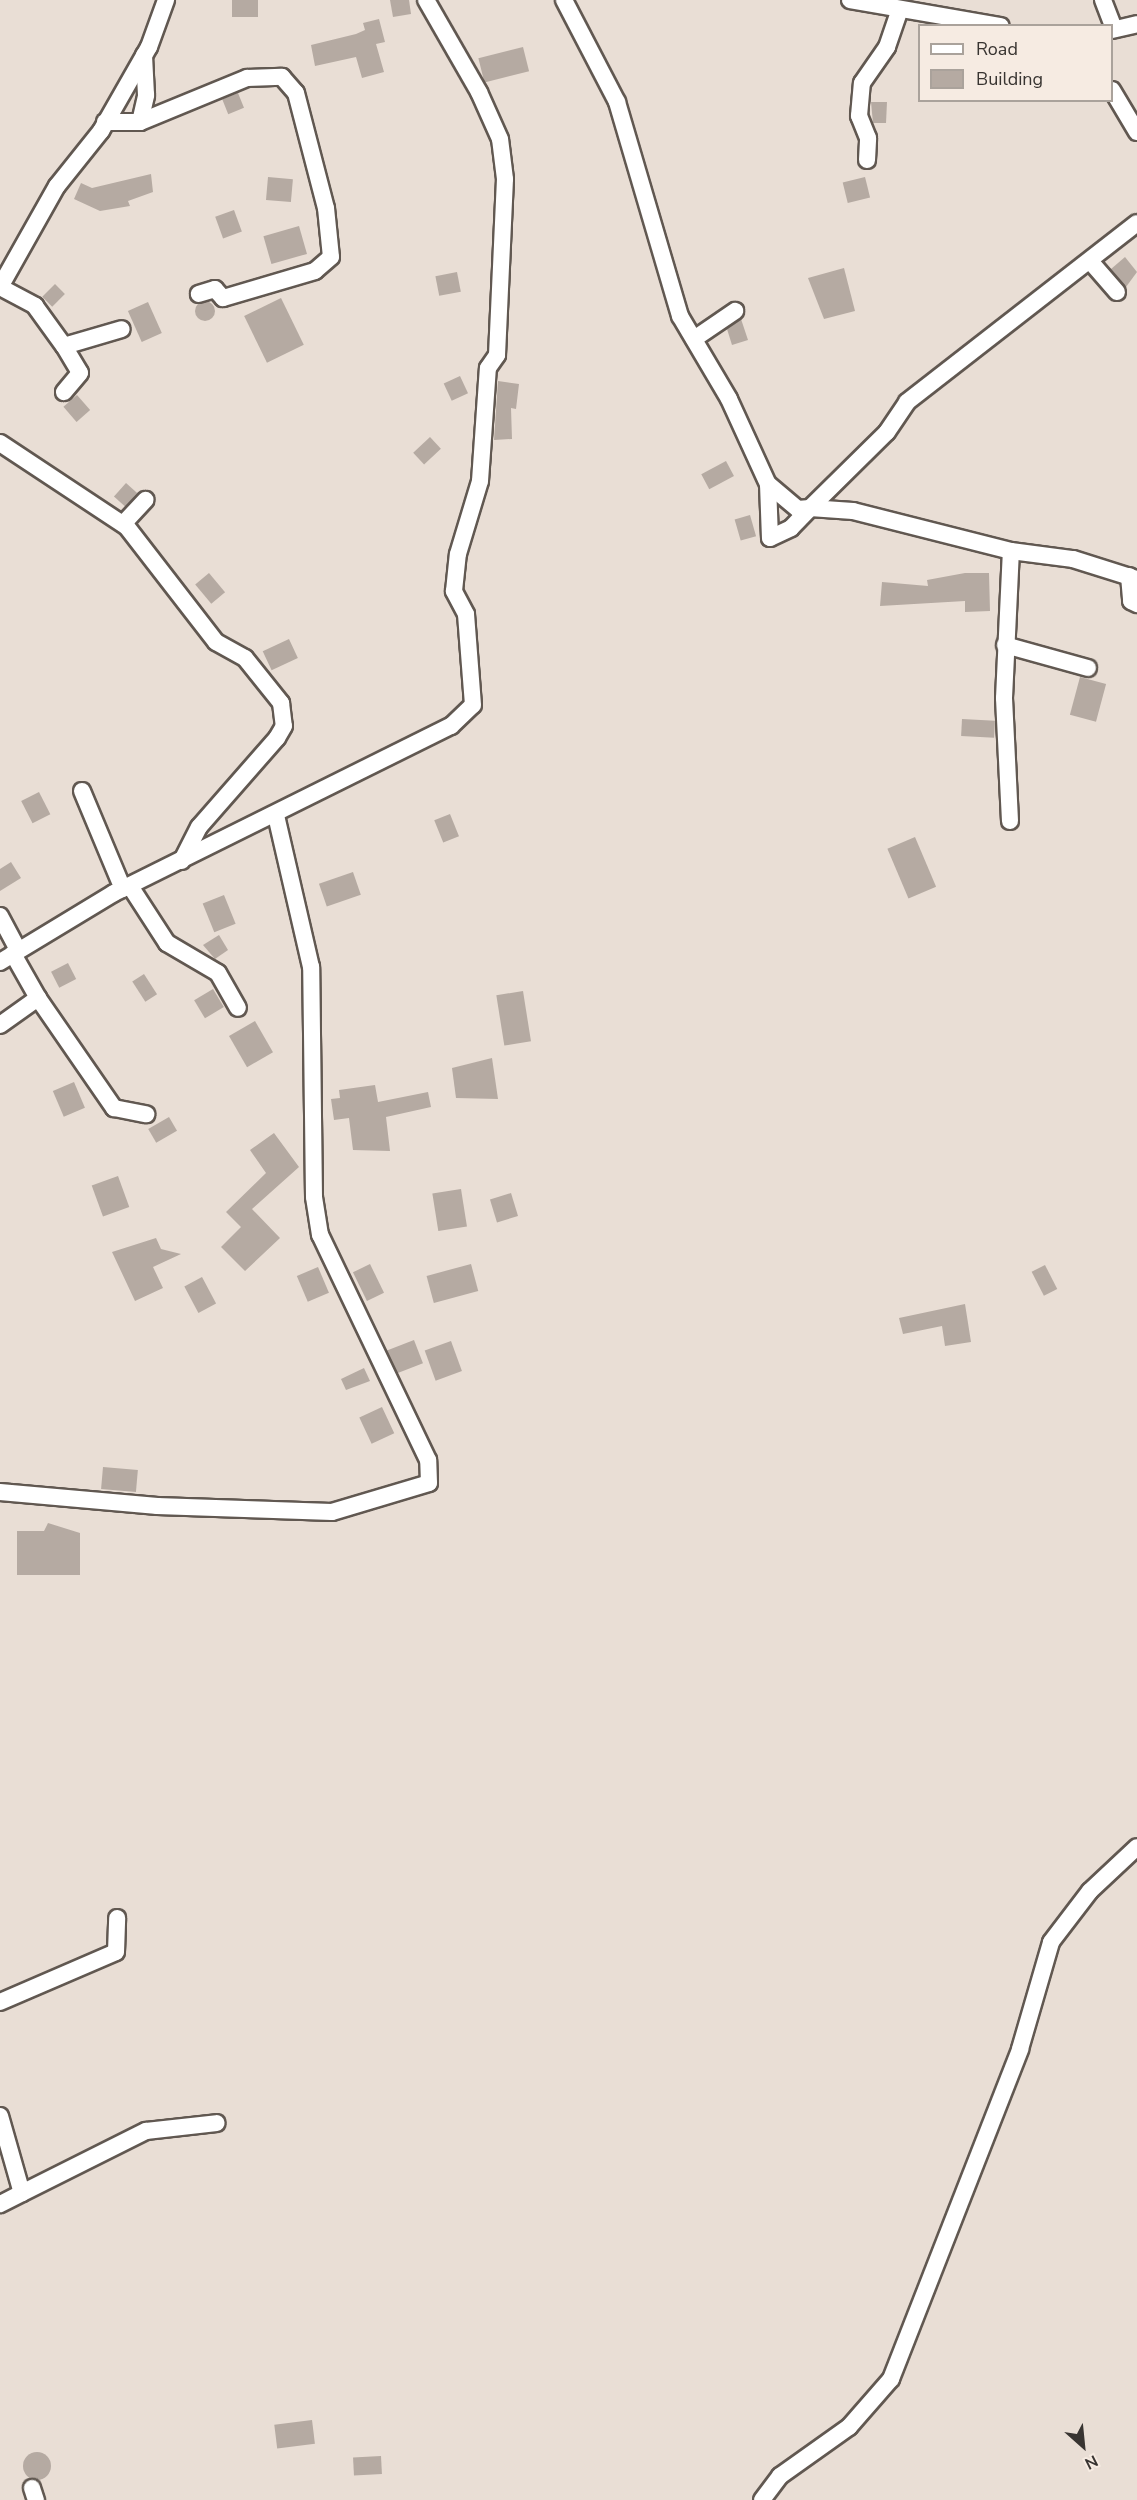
<!DOCTYPE html>
<html>
<head>
<meta charset="utf-8">
<style>
	body { margin:0 }
	#map { position:relative; width:1137px; height:2500px; overflow:hidden; background:#e9ded5; font-family:"Nunito Sans",sans-serif }
	div>[style] { position:absolute }
	[style*='--x'] { left:calc(var(--x)*1px); top:calc(var(--y)*1px); width:calc(var(--w)*1px); rotate:calc(var(--a)*1deg) }
	.building>* { inset:0; background:#b5aaa2; transform-origin:0 0 }
	.round { border-radius:50% }
	.roads { filter:drop-shadow(2px 0 #615851) drop-shadow(-2px 0 #615851) drop-shadow(0 2px #615851) drop-shadow(0 -2px #615851) }
	.minor>* { height:16px; margin:-8px; padding:0 8px; transform-origin:8px; border-radius:8px; background:#fff }
	span { translate:-50% -50%; white-space:nowrap; text-align:center; line-height:1.15; -webkit-text-stroke:4.5px #f6ebe2; paint-order:stroke }
	.legend { position:absolute; left:918px; top:24px; width:195px; height:78px; box-sizing:border-box; background:#f6ebe2; border:2px solid #aaa29b; margin:0; padding:8px 10px; list-style:none; font-size:18px; color:#383431 }
	.legend li { display:flex; align-items:center; gap:12px; height:30px }
	.legend b { width:30px; border:2px solid #aaa29b }
	.north { position:absolute; left:1053px; top:2416px; width:60px; height:60px; -webkit-text-stroke:4px #f6ebe2; paint-order:stroke; rotate:153deg; font-size:16px; font-weight:700; line-height:24px; text-align:center; color:#383431 }
	.north::after { content:''; display:block; margin:auto; width:21px; height:27px; background:#383431; clip-path:polygon(50% 0,100% 100%,50% 72%,0 100%) }
</style>
</head>
<body>
<div id="map">
	<div class="building">
		<div style="left:232px;top:0;width:26px;height:17px"></div>
		<div style="clip-path:polygon(390px 0,409px 0,411px 14px,393px 17px)"></div>
		<div style="clip-path:polygon(379px 19px,385px 42px,376px 44px,384px 72px,362px 78px,356px 57px,315px 66px,311px 45px,356px 34px,365px 30px,363px 23px)"></div>
		<div style="left:523px;top:47px;width:25px;height:46px;rotate:76deg"></div>
		<div style="left:238px;top:93px;width:16px;height:17px;rotate:68deg"></div>
		<div style="clip-path:polygon(871px 102px,887px 102px,886px 123px,873px 123px)"></div>
		<div style="clip-path:polygon(151px 174px,153px 192px,128px 201px,130px 206px,100px 211px,74px 199px,81px 183px,92px 188px)"></div>
		<div style="left:268px;top:177px;width:25px;height:23px;rotate:5deg"></div>
		<div style="left:865px;top:177px;width:21px;height:23px;rotate:76deg"></div>
		<div style="left:234px;top:210px;width:23px;height:20px;rotate:70deg"></div>
		<div style="left:299px;top:226px;width:29px;height:37px;rotate:74deg"></div>
		<div style="clip-path:polygon(1125px 257px,1137px 272px,1126px 287px,1111px 269px)"></div>
		<div style="clip-path:polygon(844px 268px,855px 311px,824px 319px,808px 278px)"></div>
		<div style="left:457px;top:272px;width:20px;height:22px;rotate:79deg"></div>
		<div style="left:55px;top:284px;width:14px;height:18px;rotate:45deg"></div>
		<div style="left:281px;top:298px;width:52px;height:41px;rotate:64deg"></div>
		<div class="round" style="left:195px;top:301px;width:20px;height:20px"></div>
		<div style="left:148px;top:302px;width:34px;height:22px;rotate:66deg"></div>
		<div style="clip-path:polygon(741px 319px,748px 340px,732px 345px,727px 329px)"></div>
		<div style="left:460px;top:376px;width:19px;height:18px;rotate:65deg"></div>
		<div style="clip-path:polygon(498px 381px,519px 384px,516px 409px,511px 408px,512px 439px,494px 440px)"></div>
		<div style="left:77px;top:395px;width:20px;height:18px;rotate:49deg"></div>
		<div style="left:430px;top:437px;width:16px;height:23px;rotate:47deg"></div>
		<div style="left:726px;top:461px;width:17px;height:28px;rotate:62deg"></div>
		<div style="left:126px;top:483px;width:15px;height:18px;rotate:42deg"></div>
		<div style="left:750px;top:515px;width:22px;height:16px;rotate:74deg"></div>
		<div style="left:209px;top:573px;width:25px;height:18px;rotate:50deg"></div>
		<div style="clip-path:polygon(965px 573px,989px 573px,990px 611px,965px 612px,965px 601px,880px 606px,882px 582px,928px 586px,927px 580px)"></div>
		<div style="left:289px;top:639px;width:21px;height:29px;rotate:65deg"></div>
		<div style="left:1080px;top:677px;width:27px;height:39px;rotate:15deg"></div>
		<div style="left:962px;top:719px;width:33px;height:17px;rotate:3deg"></div>
		<div style="left:39px;top:792px;width:25px;height:20px;rotate:63deg"></div>
		<div style="left:450px;top:814px;width:24px;height:17px;rotate:68deg"></div>
		<div style="left:915px;top:837px;width:54px;height:30px;rotate:67deg"></div>
		<div style="clip-path:polygon(11px 862px,21px 878px,0 891px,0 869px)"></div>
		<div style="left:353px;top:872px;width:24px;height:36px;rotate:71deg"></div>
		<div style="left:224px;top:895px;width:31px;height:23px;rotate:68deg"></div>
		<div style="clip-path:polygon(219px 935px,228px 950px,215px 959px,203px 945px)"></div>
		<div style="left:68px;top:963px;width:18px;height:19px;rotate:63deg"></div>
		<div style="left:144px;top:974px;width:24px;height:14px;rotate:57deg"></div>
		<div style="left:213px;top:989px;width:21px;height:22px;rotate:59deg"></div>
		<div style="left:523px;top:991px;width:51px;height:27px;rotate:81deg"></div>
		<div style="left:255px;top:1021px;width:36px;height:30px;rotate:60deg"></div>
		<div style="clip-path:polygon(492px 1058px,498px 1099px,456px 1098px,452px 1068px)"></div>
		<div style="left:74px;top:1082px;width:28px;height:23px;rotate:67deg"></div>
		<div style="clip-path:polygon(375px 1085px,378px 1102px,428px 1092px,431px 1107px,386px 1117px,390px 1151px,353px 1150px,349px 1118px,334px 1120px,331px 1099px,340px 1098px,339px 1090px)"></div>
		<div style="left:169px;top:1117px;width:16px;height:24px;rotate:60deg"></div>
		<div style="clip-path:polygon(274px 1133px,299px 1167px,252px 1209px,280px 1238px,245px 1271px,221px 1247px,241px 1227px,226px 1212px,266px 1173px,250px 1150px)"></div>
		<div style="left:118px;top:1176px;width:33px;height:28px;rotate:70deg"></div>
		<div style="left:461px;top:1189px;width:38px;height:29px;rotate:81deg"></div>
		<div style="left:511px;top:1193px;width:24px;height:22px;rotate:73deg"></div>
		<div style="clip-path:polygon(156px 1238px,161px 1249px,181px 1254px,153px 1267px,163px 1288px,135px 1301px,112px 1252px)"></div>
		<div style="left:370px;top:1264px;width:32px;height:19px;rotate:64deg"></div>
		<div style="left:471px;top:1264px;width:28px;height:46px;rotate:75deg"></div>
		<div style="left:1045px;top:1265px;width:27px;height:15px;rotate:63deg"></div>
		<div style="left:318px;top:1267px;width:28px;height:23px;rotate:67deg"></div>
		<div style="left:202px;top:1277px;width:30px;height:20px;rotate:62deg"></div>
		<div style="clip-path:polygon(965px 1304px,971px 1342px,945px 1346px,942px 1326px,903px 1334px,899px 1318px)"></div>
		<div style="left:414px;top:1340px;width:25px;height:29px;rotate:69deg"></div>
		<div style="left:451px;top:1341px;width:32px;height:28px;rotate:70deg"></div>
		<div style="clip-path:polygon(364px 1368px,370px 1381px,346px 1390px,341px 1379px)"></div>
		<div style="left:382px;top:1407px;width:29px;height:25px;rotate:65deg"></div>
		<div style="left:103px;top:1467px;width:35px;height:22px;rotate:5deg"></div>
		<div style="clip-path:polygon(48px 1523px,80px 1533px,80px 1575px,17px 1575px,17px 1531px,44px 1531px)"></div>
		<div style="left:312px;top:2420px;width:24px;height:38px;rotate:83deg"></div>
		<div class="round" style="left:23px;top:2452px;width:28px;height:28px"></div>
		<div style="left:381px;top:2456px;width:18px;height:28px;rotate:87deg"></div>
	</div>
	<div class="roads">
		<div class="minor">
			<div style="--x:564;--y:0;--w:115;--a:62.5"></div>
			<div style="--x:617;--y:102;--w:223;--a:73.6"></div>
			<div style="--x:680;--y:316;--w:96;--a:59.4"></div>
			<div style="--x:729;--y:399;--w:94;--a:65.4"></div>
			<div style="--x:768;--y:484;--w:39;--a:40"></div>
			<div style="--x:798;--y:509;--w:12;--a:-5"></div>
			<div style="--x:810;--y:508;--w:108;--a:-44.6"></div>
			<div style="--x:887;--y:432;--w:36;--a:-56"></div>
			<div style="--x:907;--y:402;--w:291;--a:-37.9"></div>
			<div style="--x:850;--y:0;--w:153;--a:9.8"></div>
			<div style="--x:1103;--y:0;--w:31;--a:69"></div>
			<div style="--x:1112;--y:30;--w:26;--a:-13"></div>
			<div style="--x:1112;--y:90;--w:49;--a:59.2"></div>
			<div style="--x:105;--y:122;--w:35;--a:0"></div>
			<div style="--x:140;--y:122;--w:28;--a:-77"></div>
			<div style="--x:146;--y:95;--w:40;--a:-92.9"></div>
			<div style="--x:140;--y:122;--w:116;--a:-22.4"></div>
			<div style="--x:247;--y:78;--w:35;--a:-2"></div>
			<div style="--x:282;--y:77;--w:21;--a:49"></div>
			<div style="--x:296;--y:93;--w:119;--a:75.4"></div>
			<div style="--x:326;--y:208;--w:49;--a:84.2"></div>
			<div style="--x:331;--y:257;--w:21;--a:139"></div>
			<div style="--x:315;--y:271;--w:96;--a:163.6"></div>
			<div style="--x:223;--y:298;--w:12;--a:-132"></div>
			<div style="--x:215;--y:289;--w:17;--a:163"></div>
			<div style="--x:867;--y:160;--w:22;--a:-87"></div>
			<div style="--x:868;--y:138;--w:24;--a:-112"></div>
			<div style="--x:859;--y:116;--w:33;--a:-85"></div>
			<div style="--x:862;--y:83;--w:44;--a:-55.2"></div>
			<div style="--x:887;--y:47;--w:40;--a:-71.1"></div>
			<div style="--x:1090;--y:261;--w:41;--a:48.9"></div>
			<div style="--x:0;--y:287;--w:116;--a:-60.6"></div>
			<div style="--x:57;--y:186;--w:70;--a:-51.3"></div>
			<div style="--x:101;--y:131;--w:97;--a:-60.3"></div>
			<div style="--x:149;--y:47;--w:50;--a:-70.1"></div>
			<div style="--x:0;--y:287;--w:40;--a:28"></div>
			<div style="--x:35;--y:306;--w:49;--a:54.1"></div>
			<div style="--x:64;--y:346;--w:60;--a:-16.3"></div>
			<div style="--x:694;--y:339;--w:50;--a:-34.3"></div>
			<div style="--x:64;--y:346;--w:31;--a:59"></div>
			<div style="--x:80;--y:373;--w:25;--a:130"></div>
			<div style="--x:0;--y:443;--w:152;--a:33.5"></div>
			<div style="--x:127;--y:527;--w:145;--a:52.3"></div>
			<div style="--x:216;--y:642;--w:33;--a:29"></div>
			<div style="--x:245;--y:658;--w:58;--a:51.3"></div>
			<div style="--x:281;--y:703;--w:23;--a:83"></div>
			<div style="--x:284;--y:726;--w:14;--a:120"></div>
			<div style="--x:277;--y:738;--w:118;--a:131.2"></div>
			<div style="--x:199;--y:827;--w:38;--a:117"></div>
			<div style="--x:768;--y:484;--w:54;--a:87.9"></div>
			<div style="--x:770;--y:538;--w:23;--a:-25"></div>
			<div style="--x:791;--y:528;--w:28;--a:-46"></div>
			<div style="--x:810;--y:508;--w:43;--a:4"></div>
			<div style="--x:853;--y:511;--w:163;--a:14.2"></div>
			<div style="--x:1011;--y:551;--w:63;--a:7.4"></div>
			<div style="--x:1073;--y:559;--w:67;--a:17.4"></div>
			<div style="--x:123;--y:524;--w:33;--a:-47"></div>
			<div style="--x:1129;--y:576;--w:25;--a:85"></div>
			<div style="--x:1131;--y:601;--w:7;--a:27"></div>
			<div style="--x:1005;--y:645;--w:86;--a:15.5"></div>
			<div style="--x:82;--y:791;--w:106;--a:67.3"></div>
			<div style="--x:1010;--y:821;--w:123;--a:-92.8"></div>
			<div style="--x:1004;--y:698;--w:147;--a:-87.3"></div>
			<div style="--x:130;--y:886;--w:68;--a:57"></div>
			<div style="--x:167;--y:943;--w:59;--a:30.5"></div>
			<div style="--x:218;--y:973;--w:40;--a:60.3"></div>
			<div style="--x:0;--y:916;--w:38;--a:62"></div>
			<div style="--x:0;--y:962;--w:133;--a:-31.2"></div>
			<div style="--x:114;--y:893;--w:376;--a:-26.4"></div>
			<div style="--x:451;--y:726;--w:30;--a:-44"></div>
			<div style="--x:473;--y:705;--w:91;--a:-94.4"></div>
			<div style="--x:466;--y:614;--w:26;--a:-118"></div>
			<div style="--x:454;--y:591;--w:37;--a:-84"></div>
			<div style="--x:458;--y:554;--w:76;--a:-73.2"></div>
			<div style="--x:480;--y:481;--w:113;--a:-86"></div>
			<div style="--x:488;--y:368;--w:16;--a:-55"></div>
			<div style="--x:497;--y:355;--w:176;--a:-87.4"></div>
			<div style="--x:505;--y:179;--w:40;--a:-97.1"></div>
			<div style="--x:500;--y:139;--w:51;--a:-114.1"></div>
			<div style="--x:479;--y:92;--w:106;--a:-119.9"></div>
			<div style="--x:38;--y:998;--w:134;--a:55.4"></div>
			<div style="--x:114;--y:1108;--w:33;--a:11"></div>
			<div style="--x:0;--y:1025;--w:47;--a:-35.4"></div>
			<div style="--x:38;--y:998;--w:51;--a:-119.6"></div>
			<div style="--x:0;--y:1492;--w:158;--a:5.1"></div>
			<div style="--x:157;--y:1506;--w:175;--a:2"></div>
			<div style="--x:332;--y:1512;--w:101;--a:-16.6"></div>
			<div style="--x:429;--y:1483;--w:23;--a:-92"></div>
			<div style="--x:428;--y:1460;--w:250;--a:-115.6"></div>
			<div style="--x:320;--y:1235;--w:38;--a:-99"></div>
			<div style="--x:314;--y:1197;--w:230;--a:-90.7"></div>
			<div style="--x:311;--y:967;--w:156;--a:-103"></div>
			<div style="--x:0;--y:2002;--w:126;--a:-23.3"></div>
			<div style="--x:116;--y:1952;--w:34;--a:-88"></div>
			<div style="--x:0;--y:2116;--w:80;--a:74.1"></div>
			<div style="--x:22;--y:2193;--w:25;--a:153"></div>
			<div style="--x:22;--y:2193;--w:139;--a:-26.6"></div>
			<div style="--x:146;--y:2131;--w:71;--a:-6.4"></div>
			<div style="--x:32;--y:2488;--w:13;--a:72"></div>
			<div style="--x:762;--y:2500;--w:30;--a:-53"></div>
			<div style="--x:780;--y:2476;--w:85;--a:-35.4"></div>
			<div style="--x:849;--y:2427;--w:64;--a:-48.8"></div>
			<div style="--x:891;--y:2379;--w:354;--a:-68.6"></div>
			<div style="--x:1020;--y:2049;--w:111;--a:-73.8"></div>
			<div style="--x:1051;--y:1942;--w:64;--a:-52.6"></div>
			<div style="--x:1090;--y:1891;--w:64;--a:-43.1"></div>
		</div>
	</div>
	<ul class="legend">
	<li><b style="height:8px;background:#fff"></b>Road</li>
	<li><b style="height:16px;background:#b5aaa2"></b>Building</li>
	</ul>
	<div class="north">N</div>
</div>
</body>
</html>
